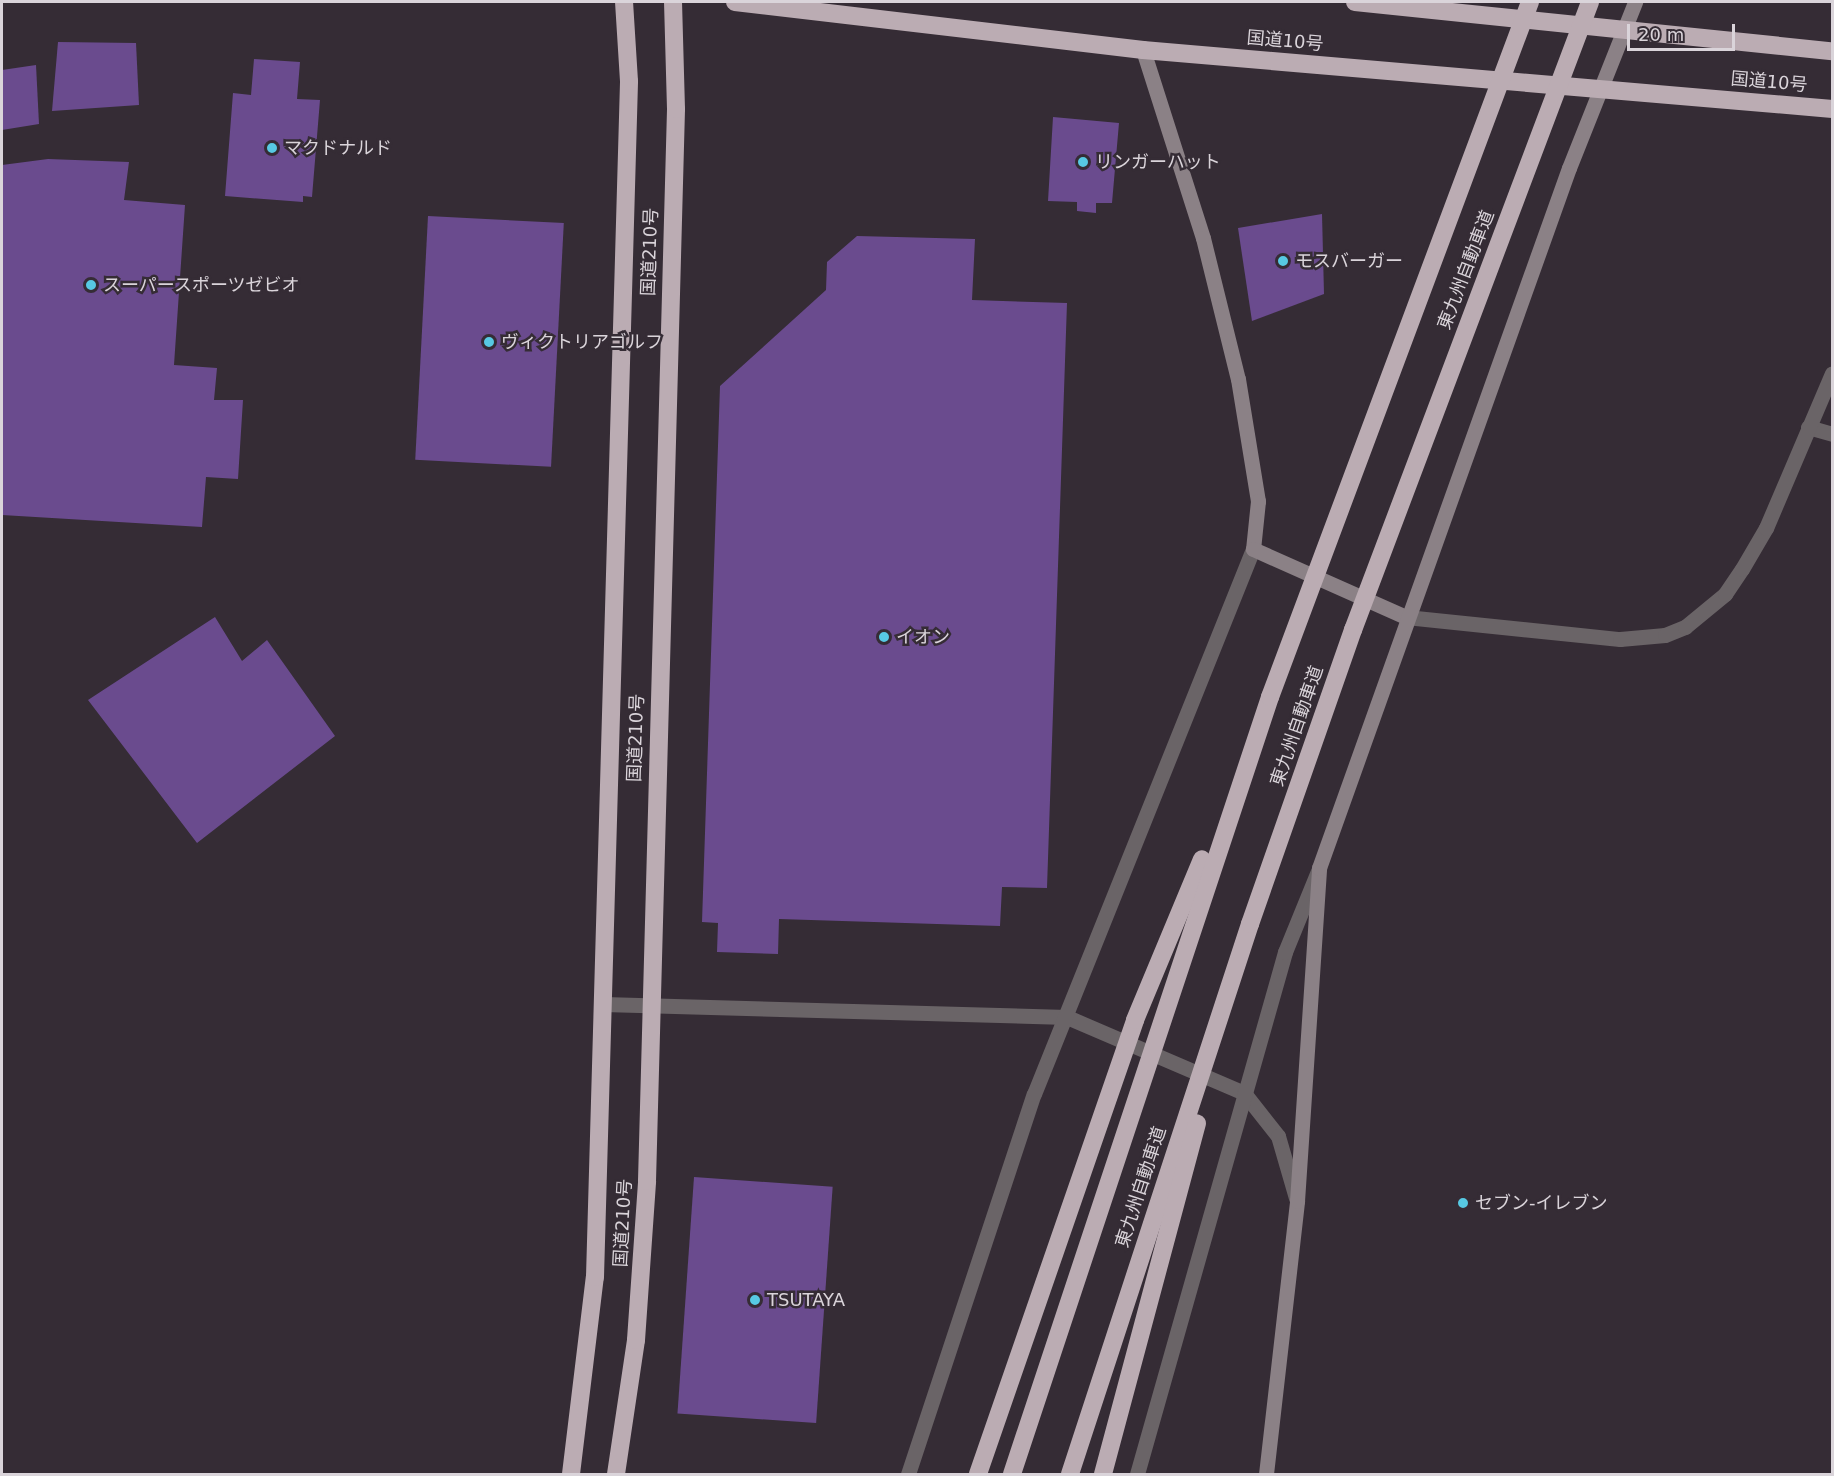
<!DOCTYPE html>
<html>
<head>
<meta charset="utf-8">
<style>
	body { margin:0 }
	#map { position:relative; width:1834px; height:1476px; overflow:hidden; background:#352c35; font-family:"DejaVu Sans","Noto Sans JP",sans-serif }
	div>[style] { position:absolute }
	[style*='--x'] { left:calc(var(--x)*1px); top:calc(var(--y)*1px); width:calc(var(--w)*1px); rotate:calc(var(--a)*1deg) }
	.building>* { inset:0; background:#6a4b8e; transform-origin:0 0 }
	.lane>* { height:15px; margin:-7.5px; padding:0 7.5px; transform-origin:7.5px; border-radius:7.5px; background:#6a6467 }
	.street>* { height:15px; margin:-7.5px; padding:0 7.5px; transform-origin:7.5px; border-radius:7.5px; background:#6a6467 }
	.secondary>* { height:15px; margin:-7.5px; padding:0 7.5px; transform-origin:7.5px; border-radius:7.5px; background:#8b8186 }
	.highway>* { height:18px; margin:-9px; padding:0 9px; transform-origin:9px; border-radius:9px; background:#bbacb3 }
	.highway-bridge>* { height:18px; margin:-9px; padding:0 9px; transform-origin:9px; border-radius:9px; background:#bbacb3 }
	.dots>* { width:16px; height:16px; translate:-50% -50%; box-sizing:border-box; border:3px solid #352c35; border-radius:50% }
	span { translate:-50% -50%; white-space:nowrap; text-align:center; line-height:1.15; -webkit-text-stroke:5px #352c35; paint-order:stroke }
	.street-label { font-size:18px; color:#dad4da }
	.poi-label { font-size:18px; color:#dad4da }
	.left { translate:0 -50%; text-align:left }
	.frame { position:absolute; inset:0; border:3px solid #dad4da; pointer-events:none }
	.scale { position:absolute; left:1627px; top:24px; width:108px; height:27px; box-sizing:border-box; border:3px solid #dad4da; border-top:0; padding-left:8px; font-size:18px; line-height:21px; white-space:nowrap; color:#dad4da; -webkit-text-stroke:4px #352c35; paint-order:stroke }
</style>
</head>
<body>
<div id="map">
	<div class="building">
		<div style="clip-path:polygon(58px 42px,136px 43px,139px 105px,52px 111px)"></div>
		<div style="clip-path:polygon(254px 59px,300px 62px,297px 99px,320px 100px,312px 197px,303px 196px,303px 202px,225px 196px,233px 93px,251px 95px)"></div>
		<div style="clip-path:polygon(36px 65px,39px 124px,2px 130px,2px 70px)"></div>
		<div style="clip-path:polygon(1053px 117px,1119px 123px,1112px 203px,1096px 203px,1096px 213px,1077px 211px,1077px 202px,1048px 201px)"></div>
		<div style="clip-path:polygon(48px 159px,129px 162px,124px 200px,185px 205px,174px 365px,217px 368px,214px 400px,243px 400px,238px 479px,206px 477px,202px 527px,2px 515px,2px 165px)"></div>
		<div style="clip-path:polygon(1322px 214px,1324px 294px,1252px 321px,1238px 228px)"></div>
		<div style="left:428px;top:216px;width:136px;height:244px;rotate:3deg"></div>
		<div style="clip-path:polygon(857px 236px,975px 239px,972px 300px,1067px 303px,1047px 888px,1002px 887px,1000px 926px,779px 919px,778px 954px,717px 952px,718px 923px,702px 922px,720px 386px,826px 290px,827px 262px)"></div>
		<div style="clip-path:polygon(215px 617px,242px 661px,267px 640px,335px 736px,197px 843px,88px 700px)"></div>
		<div style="left:694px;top:1177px;width:139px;height:237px;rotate:4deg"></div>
	</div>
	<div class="lane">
		<div style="--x:603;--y:1004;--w:464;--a:1.6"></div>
	</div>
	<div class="street">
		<div style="--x:1808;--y:427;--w:25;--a:16"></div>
		<div style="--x:1406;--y:617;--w:215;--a:5.9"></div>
		<div style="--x:1620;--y:639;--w:45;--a:-5.1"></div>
		<div style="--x:1665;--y:635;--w:22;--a:-22"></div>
		<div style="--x:1685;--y:627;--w:52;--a:-39.5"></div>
		<div style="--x:1725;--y:594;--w:30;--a:-56"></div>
		<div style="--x:1742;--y:569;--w:48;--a:-59.7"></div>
		<div style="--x:1766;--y:528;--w:168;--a:-66.9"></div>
		<div style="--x:1067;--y:1017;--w:193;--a:23.2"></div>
		<div style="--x:1244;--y:1093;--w:55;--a:51.7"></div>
		<div style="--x:1278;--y:1136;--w:65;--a:73.8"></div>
		<div style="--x:908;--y:1474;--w:400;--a:-71.7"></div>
		<div style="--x:1034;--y:1094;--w:587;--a:-68.11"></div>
		<div style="--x:1137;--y:1474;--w:543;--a:-74.17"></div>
		<div style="--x:1285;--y:952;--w:87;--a:-67.8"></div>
	</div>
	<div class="secondary">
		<div style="--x:1143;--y:50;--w:197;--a:72.3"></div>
		<div style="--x:1203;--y:238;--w:145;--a:76.1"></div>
		<div style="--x:1238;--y:379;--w:124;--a:80.7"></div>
		<div style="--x:1258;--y:501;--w:48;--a:95.9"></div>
		<div style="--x:1253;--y:549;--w:167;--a:24"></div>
		<div style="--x:1266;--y:1474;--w:275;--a:-83.5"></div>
		<div style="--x:1297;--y:1201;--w:334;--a:-86.2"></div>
		<div style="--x:1319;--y:868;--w:743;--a:-70.35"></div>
		<div style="--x:1569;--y:168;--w:179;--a:-68.3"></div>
	</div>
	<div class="highway">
		<div style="--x:735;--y:2;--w:411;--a:6.7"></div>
		<div style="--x:1143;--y:50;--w:692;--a:4.89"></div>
		<div style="--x:1355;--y:2;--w:480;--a:5.9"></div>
		<div style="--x:571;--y:1474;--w:198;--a:-83.1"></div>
		<div style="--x:595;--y:1277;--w:1196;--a:-88.37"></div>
		<div style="--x:629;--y:81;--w:79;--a:-93.6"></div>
		<div style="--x:616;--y:1474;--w:135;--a:-81.5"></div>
		<div style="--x:636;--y:1340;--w:159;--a:-86"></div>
		<div style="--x:647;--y:1181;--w:1072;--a:-88.45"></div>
		<div style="--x:676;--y:109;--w:107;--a:-91.6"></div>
	</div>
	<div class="highway-bridge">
		<div style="--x:978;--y:1474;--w:480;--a:-70.9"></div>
		<div style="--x:1135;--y:1020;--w:174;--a:-67.4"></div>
		<div style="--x:1012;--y:1474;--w:819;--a:-71.63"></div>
		<div style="--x:1270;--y:697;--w:742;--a:-69.49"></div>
		<div style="--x:1070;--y:1474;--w:579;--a:-71.88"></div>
		<div style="--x:1250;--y:924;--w:312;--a:-70.7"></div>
		<div style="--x:1353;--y:630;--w:671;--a:-69.32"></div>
		<div style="--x:1103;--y:1474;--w:363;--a:-75"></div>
	</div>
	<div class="dots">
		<div style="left:272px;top:148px;background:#57c9e3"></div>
		<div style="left:1083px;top:162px;background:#57c9e3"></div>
		<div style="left:1283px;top:261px;background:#57c9e3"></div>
		<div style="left:91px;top:285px;background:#57c9e3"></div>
		<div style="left:489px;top:342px;background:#57c9e3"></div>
		<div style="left:884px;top:637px;background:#57c9e3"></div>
		<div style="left:1463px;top:1203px;background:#57c9e3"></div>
		<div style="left:755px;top:1300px;background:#57c9e3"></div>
	</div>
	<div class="street-label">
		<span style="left:1285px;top:41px;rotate:5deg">国道10号</span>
		<span style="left:1769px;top:82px;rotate:5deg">国道10号</span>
		<span style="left:650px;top:252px;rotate:-88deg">国道210号</span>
		<span style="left:1466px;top:270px;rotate:-69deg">東九州自動車道</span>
		<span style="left:1297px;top:726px;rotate:-71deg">東九州自動車道</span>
		<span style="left:636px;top:738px;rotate:-88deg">国道210号</span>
		<span style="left:1141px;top:1187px;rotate:-72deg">東九州自動車道</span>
		<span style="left:623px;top:1223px;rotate:-87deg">国道210号</span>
	</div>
	<div class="poi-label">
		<span class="left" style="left:284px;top:148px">マクドナルド</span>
		<span class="left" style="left:1095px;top:162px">リンガーハット</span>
		<span class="left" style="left:1295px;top:261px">モスバーガー</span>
		<span class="left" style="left:103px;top:285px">スーパースポーツゼビオ</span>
		<span class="left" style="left:501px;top:342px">ヴィクトリアゴルフ</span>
		<span class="left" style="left:896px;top:637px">イオン</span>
		<span class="left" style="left:1475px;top:1203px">セブン-イレブン</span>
		<span class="left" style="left:767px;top:1300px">TSUTAYA</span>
	</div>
	<div class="frame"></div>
	<div class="scale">20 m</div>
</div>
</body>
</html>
